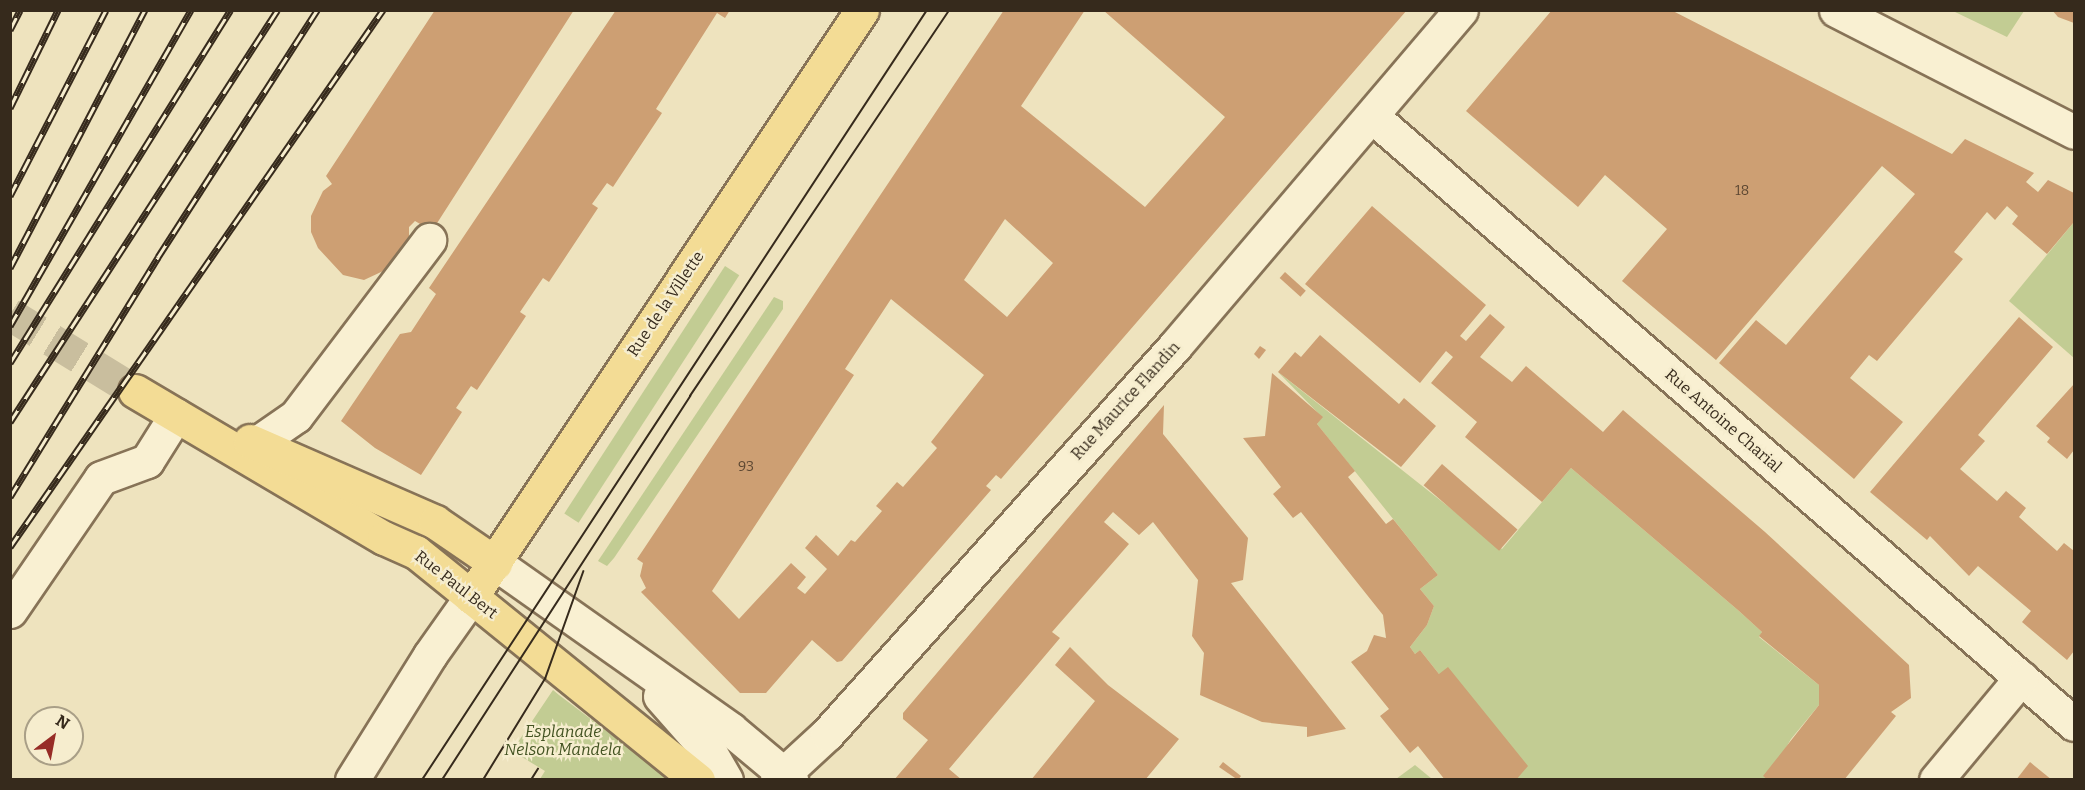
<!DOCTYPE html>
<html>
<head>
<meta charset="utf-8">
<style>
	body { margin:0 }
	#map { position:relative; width:2085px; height:790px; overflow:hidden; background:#eee3be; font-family:Bitter,serif }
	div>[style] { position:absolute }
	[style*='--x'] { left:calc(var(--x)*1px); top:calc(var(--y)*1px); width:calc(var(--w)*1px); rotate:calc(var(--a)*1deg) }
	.green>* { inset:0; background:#c2cc93; transform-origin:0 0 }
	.building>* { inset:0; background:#cd9f73; transform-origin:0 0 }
	.major-tunnel>* { height:33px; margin-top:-16.5px; transform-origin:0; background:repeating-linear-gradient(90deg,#c9be9e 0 33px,transparent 0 49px) }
	.roads { filter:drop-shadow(2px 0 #877357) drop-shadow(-2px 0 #877357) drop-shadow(0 2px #877357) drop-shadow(0 -2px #877357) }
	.minor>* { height:33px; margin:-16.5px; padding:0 16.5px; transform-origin:16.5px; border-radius:16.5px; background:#f9f0d2 }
	.major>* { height:33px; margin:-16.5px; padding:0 16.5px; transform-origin:16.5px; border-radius:16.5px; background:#f3dc95 }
	.tram>* { height:1.5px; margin:-0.75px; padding:0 0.75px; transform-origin:0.75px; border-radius:0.75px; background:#362a1c }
	.rail>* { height:7px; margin-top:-3.5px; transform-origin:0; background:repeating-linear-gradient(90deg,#f6edce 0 14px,#362a1c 0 28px); box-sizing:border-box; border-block:2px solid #362a1c }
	span { translate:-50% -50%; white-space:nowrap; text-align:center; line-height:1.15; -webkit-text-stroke:4.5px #f6edce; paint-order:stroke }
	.number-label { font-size:14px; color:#5c4732 }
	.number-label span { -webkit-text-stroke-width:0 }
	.street-label { font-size:16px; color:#362a1c }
	.park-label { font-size:16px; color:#435322; font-style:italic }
	.frame { position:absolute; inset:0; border:12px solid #362a1c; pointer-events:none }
	.north { position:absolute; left:24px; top:706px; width:60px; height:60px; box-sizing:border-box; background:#f6edce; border:2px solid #a99f87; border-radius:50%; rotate:32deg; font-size:16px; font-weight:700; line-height:24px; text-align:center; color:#362a1c }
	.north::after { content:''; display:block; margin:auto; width:21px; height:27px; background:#972c26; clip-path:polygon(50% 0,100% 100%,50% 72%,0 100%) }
</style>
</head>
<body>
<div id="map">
	<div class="green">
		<div style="clip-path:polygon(1953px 11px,2024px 11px,2007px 37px)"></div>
		<div style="clip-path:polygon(2074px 222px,2074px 358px,2009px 301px)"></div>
		<div style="left:725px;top:266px;width:17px;height:295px;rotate:33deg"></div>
		<div style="clip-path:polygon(774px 297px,783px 301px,783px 309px,614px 558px,607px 566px,598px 561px)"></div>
		<div style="clip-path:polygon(1278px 372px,1502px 549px,1571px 468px,1739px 611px,1762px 632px,1759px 637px,1819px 685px,1819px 705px,1791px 739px,1768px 779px,1516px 779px,1439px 674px,1420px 650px,1415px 654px,1410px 647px,1427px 625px,1434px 606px,1420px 589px,1438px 575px,1317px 424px,1322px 417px)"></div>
		<div style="clip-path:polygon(553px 690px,559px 695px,670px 779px,540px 779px,545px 771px,512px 751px)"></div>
		<div style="clip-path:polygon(1415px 765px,1432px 779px,1396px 779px)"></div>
	</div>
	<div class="building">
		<div style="clip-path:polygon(435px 10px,574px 10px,432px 231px,415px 221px,409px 227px,409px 241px,396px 265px,364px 280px,343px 275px,318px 248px,311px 232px,311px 216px,323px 191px,332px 184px,326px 176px)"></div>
		<div style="clip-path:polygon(616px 10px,730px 10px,725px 18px,717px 13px,656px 109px,662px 113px,613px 187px,607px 183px,592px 204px,598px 208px,549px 282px,543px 278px,520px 312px,526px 316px,477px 390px,471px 386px,456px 408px,462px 412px,421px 475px,375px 448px,341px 421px,400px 334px,411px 332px,436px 294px,429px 288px)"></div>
		<div style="clip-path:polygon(evenodd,1004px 10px,1085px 10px,1021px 106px,1145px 207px,1225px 117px,1103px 10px,1407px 10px,1001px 479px,996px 475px,986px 486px,991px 490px,842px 661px,837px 662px,812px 640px,766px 693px,740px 693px,641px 592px,646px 588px,640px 576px,643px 563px,637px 559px,1004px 10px,1005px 219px,1053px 263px,1007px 317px,964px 280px,1005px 219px,1004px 10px,891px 299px,984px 375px,931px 442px,937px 448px,903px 487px,897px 482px,876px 506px,882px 511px,855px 542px,851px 540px,838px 556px,816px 535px,805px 548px,827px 569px,805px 594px,797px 588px,806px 577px,791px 563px,739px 619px,712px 591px,854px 375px,845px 369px,891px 299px)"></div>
		<div style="clip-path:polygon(1552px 10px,1671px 10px,1952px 154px,1965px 139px,2034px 173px,2026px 182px,2038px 192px,2048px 180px,2074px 193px,2074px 222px,2047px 254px,2012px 224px,2018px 216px,2007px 206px,1995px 220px,1987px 212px,1954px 252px,1963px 259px,1877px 361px,1869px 355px,1850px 378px,1903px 422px,1854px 479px,1719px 363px,1756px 320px,1786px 345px,1915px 194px,1882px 166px,1716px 360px,1622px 281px,1667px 229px,1605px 175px,1578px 207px,1466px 111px)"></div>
		<div style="clip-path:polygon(2052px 10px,2074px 10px,2074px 23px,2058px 17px)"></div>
		<div style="clip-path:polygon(1372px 206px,1486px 305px,1460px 336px,1466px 341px,1490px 314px,1505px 327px,1480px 357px,1512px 382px,1526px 366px,1603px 432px,1623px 410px,1765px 532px,1909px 665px,1911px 698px,1891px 712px,1896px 716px,1844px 780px,1768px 780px,1763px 776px,1819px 705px,1819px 685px,1759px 636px,1762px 632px,1739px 611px,1571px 468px,1542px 502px,1465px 437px,1477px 422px,1431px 383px,1453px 357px,1446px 351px,1420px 383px,1305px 284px)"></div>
		<div style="left:1285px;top:272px;width:28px;height:8px;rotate:42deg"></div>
		<div style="clip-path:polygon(2019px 317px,2053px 347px,1978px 435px,1985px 441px,1960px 469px,1997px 501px,2006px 491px,2026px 508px,2019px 517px,2057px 551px,2064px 543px,2074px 551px,2074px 651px,2067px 660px,2022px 622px,2031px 611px,1978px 566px,1969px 576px,1930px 536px,1927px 540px,1870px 492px)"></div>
		<div style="clip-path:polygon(1320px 335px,1399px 404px,1404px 398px,1436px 426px,1401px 467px,1278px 372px,1295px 352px,1301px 357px)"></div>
		<div style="clip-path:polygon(1260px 346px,1266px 350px,1259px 359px,1254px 354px)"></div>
		<div style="clip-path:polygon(1272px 373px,1323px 417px,1317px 424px,1355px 471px,1348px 477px,1386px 524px,1393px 519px,1438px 575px,1420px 589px,1434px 606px,1427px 625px,1410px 647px,1415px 654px,1420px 650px,1439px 674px,1448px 667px,1528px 766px,1516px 780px,1445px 780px,1418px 746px,1410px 753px,1380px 716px,1389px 709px,1351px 662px,1367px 651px,1374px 635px,1386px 638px,1383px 615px,1301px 512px,1293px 518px,1273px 494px,1281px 487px,1243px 438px,1265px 436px)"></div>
		<div style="clip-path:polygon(2074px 384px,2074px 450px,2067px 459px,2047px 442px,2050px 438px,2036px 426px)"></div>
		<div style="clip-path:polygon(1164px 405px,1163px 434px,1248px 538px,1243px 580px,1231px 583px,1346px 729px,1307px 737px,1307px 727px,1262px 722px,1200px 695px,1204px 653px,1192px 636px,1198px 580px,1153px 522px,1139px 535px,1113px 512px,1104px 522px,1129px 544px,1052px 632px,1060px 638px,949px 769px,962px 780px,894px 780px,928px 740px,903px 719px,903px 713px)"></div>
		<div style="left:1442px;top:464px;width:100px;height:28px;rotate:41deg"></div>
		<div style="clip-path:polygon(1070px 647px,1108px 685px,1179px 739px,1145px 780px,1031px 780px,1095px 701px,1055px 665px)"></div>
		<div style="clip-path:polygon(1223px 762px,1241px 776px,1238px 780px,1219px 767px)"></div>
		<div style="clip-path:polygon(2030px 762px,2052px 780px,2016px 780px)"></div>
	</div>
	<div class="major-tunnel">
		<div style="--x:10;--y:314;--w:147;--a:31.6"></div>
	</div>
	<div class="roads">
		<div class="minor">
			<div style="--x:1836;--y:10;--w:267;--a:27.1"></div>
			<div style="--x:1373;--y:117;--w:927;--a:40.89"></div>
			<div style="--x:257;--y:443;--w:47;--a:-34.7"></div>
			<div style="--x:296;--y:416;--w:221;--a:-52.9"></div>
			<div style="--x:495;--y:563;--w:288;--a:35.2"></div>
			<div style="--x:730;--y:729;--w:80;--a:39.9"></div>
			<div style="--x:10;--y:611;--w:161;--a:-55.6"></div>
			<div style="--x:101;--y:478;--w:49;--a:-20.3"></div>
			<div style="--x:147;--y:461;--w:54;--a:-57.8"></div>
			<div style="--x:660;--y:696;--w:77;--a:48.7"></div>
			<div style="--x:711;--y:754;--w:30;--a:60"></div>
			<div style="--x:352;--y:780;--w:147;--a:-58"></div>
			<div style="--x:430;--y:655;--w:71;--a:-54.7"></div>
			<div style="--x:777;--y:780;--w:68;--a:-42.6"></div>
			<div style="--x:827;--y:734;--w:521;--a:-48.11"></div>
			<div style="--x:1175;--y:346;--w:441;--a:-49.6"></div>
			<div style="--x:1936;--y:780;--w:133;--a:-50.2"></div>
		</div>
		<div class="major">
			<div style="--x:135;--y:391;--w:289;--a:30.6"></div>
			<div style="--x:384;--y:538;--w:35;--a:24"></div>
			<div style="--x:416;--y:552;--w:363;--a:39"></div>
			<div style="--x:250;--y:441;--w:202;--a:23.6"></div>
			<div style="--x:435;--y:522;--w:73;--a:34.3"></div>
			<div style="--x:471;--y:597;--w:705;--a:-56.33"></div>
		</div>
	</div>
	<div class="tram">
		<div style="--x:422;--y:780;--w:921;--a:-56.74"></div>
		<div style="--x:442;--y:780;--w:457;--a:-57.1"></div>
		<div style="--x:690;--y:396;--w:465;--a:-56.1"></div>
		<div style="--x:483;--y:780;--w:119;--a:-58.5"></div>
		<div style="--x:545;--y:679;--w:114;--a:-70.4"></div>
		<div style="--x:531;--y:780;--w:13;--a:-58"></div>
	</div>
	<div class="rail">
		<div style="--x:10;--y:30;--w:22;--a:-63"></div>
		<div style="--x:10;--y:108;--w:109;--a:-63.9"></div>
		<div style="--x:10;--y:196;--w:209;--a:-62.7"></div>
		<div style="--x:10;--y:268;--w:291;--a:-62.4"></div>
		<div style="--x:10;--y:326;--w:364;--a:-60.2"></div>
		<div style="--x:10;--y:363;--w:416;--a:-58"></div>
		<div style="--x:10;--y:422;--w:491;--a:-57"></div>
		<div style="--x:10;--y:497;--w:282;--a:-58.3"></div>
		<div style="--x:158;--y:257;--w:294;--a:-57.2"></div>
		<div style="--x:10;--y:547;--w:654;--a:-55.22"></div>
	</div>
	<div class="number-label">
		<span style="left:1742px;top:191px">18</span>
		<span style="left:746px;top:467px">93</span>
	</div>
	<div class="street-label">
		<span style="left:666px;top:304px;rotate:-56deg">Rue de la Villette</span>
		<span style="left:1126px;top:401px;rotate:-48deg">Rue Maurice Flandin</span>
		<span style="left:1723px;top:421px;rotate:41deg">Rue Antoine Charial</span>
		<span style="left:456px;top:585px;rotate:38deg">Rue Paul Bert</span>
	</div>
	<div class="park-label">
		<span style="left:563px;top:741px">Esplanade<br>Nelson Mandela</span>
	</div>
	<div class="frame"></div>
	<div class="north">N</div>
</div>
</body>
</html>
